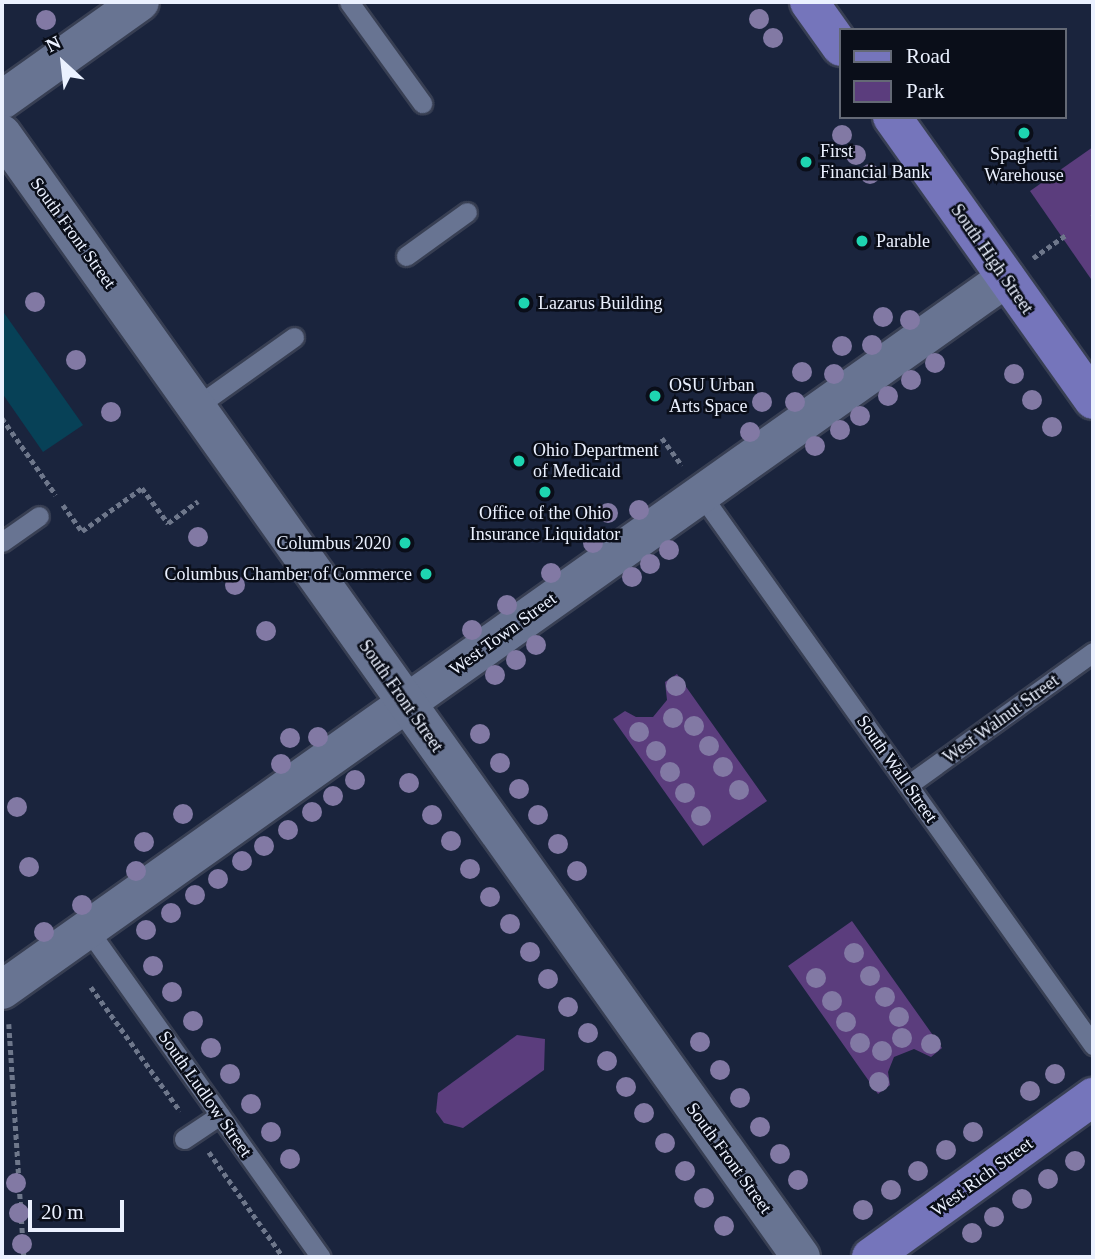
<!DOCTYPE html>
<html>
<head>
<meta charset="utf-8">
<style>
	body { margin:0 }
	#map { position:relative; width:1095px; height:1259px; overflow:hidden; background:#1a243d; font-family:"Times New Roman",serif }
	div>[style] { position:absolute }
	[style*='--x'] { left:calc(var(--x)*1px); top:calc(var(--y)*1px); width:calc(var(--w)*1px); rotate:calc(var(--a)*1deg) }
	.green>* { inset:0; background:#5b3d7d }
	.water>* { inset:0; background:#074157 }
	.path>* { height:4.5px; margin-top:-2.25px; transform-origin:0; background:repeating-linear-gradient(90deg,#6e778b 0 5px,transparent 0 8.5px) }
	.roads { filter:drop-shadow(2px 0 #383f53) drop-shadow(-2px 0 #383f53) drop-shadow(0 2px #383f53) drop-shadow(0 -2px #383f53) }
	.lane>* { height:19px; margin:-9.5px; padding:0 9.5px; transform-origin:9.5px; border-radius:9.5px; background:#687492 }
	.street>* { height:38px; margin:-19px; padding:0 19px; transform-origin:19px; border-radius:19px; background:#687492 }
	.secondary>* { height:38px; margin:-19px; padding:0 19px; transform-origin:19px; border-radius:19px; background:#687492 }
	.primary>* { height:38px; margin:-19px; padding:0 19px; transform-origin:19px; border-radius:19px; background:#7575bb }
	.trees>* { width:20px; height:20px; margin:-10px; border-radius:50%; background:#8279a4 }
	.dots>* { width:19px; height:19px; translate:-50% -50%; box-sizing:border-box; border:4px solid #0a0e19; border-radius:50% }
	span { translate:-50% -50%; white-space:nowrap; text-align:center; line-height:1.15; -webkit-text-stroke:5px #0a0e19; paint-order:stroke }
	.poi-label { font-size:18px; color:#ebf1ff }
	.left { translate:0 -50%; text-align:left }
	.right { translate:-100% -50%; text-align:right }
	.street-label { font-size:18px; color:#ebf1ff }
	.frame { position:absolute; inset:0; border:4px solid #ebf1ff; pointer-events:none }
	.legend { position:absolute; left:839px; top:28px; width:228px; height:91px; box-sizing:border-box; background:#0a0e19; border:2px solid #646975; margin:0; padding:9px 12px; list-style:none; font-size:21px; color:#ebf1ff }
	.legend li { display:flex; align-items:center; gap:14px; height:35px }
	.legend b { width:35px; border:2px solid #646975 }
	.north { position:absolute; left:28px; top:28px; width:70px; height:70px; -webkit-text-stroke:5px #0a0e19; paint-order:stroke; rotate:333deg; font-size:19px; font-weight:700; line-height:28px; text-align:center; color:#ebf1ff }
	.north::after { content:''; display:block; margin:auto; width:24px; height:32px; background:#ebf1ff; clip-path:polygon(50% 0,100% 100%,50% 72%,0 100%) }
	.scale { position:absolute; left:28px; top:1200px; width:96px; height:32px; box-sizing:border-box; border:4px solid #ebf1ff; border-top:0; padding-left:9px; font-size:21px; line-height:24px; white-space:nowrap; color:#ebf1ff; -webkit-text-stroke:5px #0a0e19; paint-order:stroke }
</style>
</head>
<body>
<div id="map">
	<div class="green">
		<div style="clip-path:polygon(1093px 147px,1093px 277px,1091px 279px,1030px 191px)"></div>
		<div style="clip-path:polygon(677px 674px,767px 801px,703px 846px,613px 719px,625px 711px,636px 717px,653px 717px,667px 700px,665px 682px)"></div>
		<div style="clip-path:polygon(852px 921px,942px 1048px,931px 1057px,914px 1049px,894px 1057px,888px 1072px,890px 1085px,878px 1094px,788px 966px)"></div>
		<div style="clip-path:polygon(517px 1035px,545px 1039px,544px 1070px,463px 1128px,444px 1123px,436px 1112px,438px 1093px)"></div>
	</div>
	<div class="water">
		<div style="clip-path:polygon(2px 310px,83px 425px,43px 452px,2px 393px)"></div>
	</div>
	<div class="path">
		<div style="--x:1092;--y:217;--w:1;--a:-45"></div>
		<div style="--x:1033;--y:258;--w:40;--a:-34.9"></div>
		<div style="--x:2;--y:418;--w:94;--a:55"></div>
		<div style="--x:662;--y:438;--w:34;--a:54"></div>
		<div style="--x:63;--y:505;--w:32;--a:54"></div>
		<div style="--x:82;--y:531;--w:74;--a:-35.6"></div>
		<div style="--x:142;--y:488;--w:44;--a:53.4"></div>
		<div style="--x:168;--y:523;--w:37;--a:-36"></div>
		<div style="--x:91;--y:987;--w:153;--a:54.3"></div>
		<div style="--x:9;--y:1024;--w:233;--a:86.3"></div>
		<div style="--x:209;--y:1152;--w:128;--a:54.8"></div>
	</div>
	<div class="roads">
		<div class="lane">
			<div style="--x:349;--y:2;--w:125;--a:54.1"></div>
			<div style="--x:406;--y:256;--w:75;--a:-35.8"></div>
			<div style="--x:197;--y:406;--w:119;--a:-35.4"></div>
			<div style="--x:700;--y:493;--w:678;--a:54.55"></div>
			<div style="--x:2;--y:542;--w:45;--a:-35.1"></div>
			<div style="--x:908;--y:785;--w:228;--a:-35.7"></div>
			<div style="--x:89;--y:931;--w:400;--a:54.6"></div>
			<div style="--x:184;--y:1139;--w:43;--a:-33.7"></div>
		</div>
		<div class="street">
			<div style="--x:2;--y:100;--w:169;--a:-35.4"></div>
			<div style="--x:2;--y:990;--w:1231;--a:-35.34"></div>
		</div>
		<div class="secondary">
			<div style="--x:2;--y:134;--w:1378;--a:54.57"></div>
		</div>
		<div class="primary">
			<div style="--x:809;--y:2;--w:55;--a:54.6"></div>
			<div style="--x:892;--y:117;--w:347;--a:54.6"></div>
			<div style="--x:871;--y:1257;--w:274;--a:-35.8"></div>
		</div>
	</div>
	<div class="trees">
		<div style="left:759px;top:19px"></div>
		<div style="left:46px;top:20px"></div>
		<div style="left:773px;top:38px"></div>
		<div style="left:842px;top:135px"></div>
		<div style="left:856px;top:155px"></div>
		<div style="left:870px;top:174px"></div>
		<div style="left:35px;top:302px"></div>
		<div style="left:883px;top:317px"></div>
		<div style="left:910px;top:320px"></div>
		<div style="left:872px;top:345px"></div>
		<div style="left:842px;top:346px"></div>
		<div style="left:76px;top:360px"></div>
		<div style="left:935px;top:363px"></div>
		<div style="left:802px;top:372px"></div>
		<div style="left:834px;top:374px"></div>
		<div style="left:1014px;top:374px"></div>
		<div style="left:911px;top:380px"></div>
		<div style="left:888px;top:396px"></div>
		<div style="left:1032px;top:400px"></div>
		<div style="left:762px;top:402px"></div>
		<div style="left:795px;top:402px"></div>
		<div style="left:111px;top:412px"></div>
		<div style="left:860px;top:416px"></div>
		<div style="left:1052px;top:427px"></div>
		<div style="left:840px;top:430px"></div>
		<div style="left:750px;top:432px"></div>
		<div style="left:815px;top:446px"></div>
		<div style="left:639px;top:510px"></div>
		<div style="left:608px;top:513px"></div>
		<div style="left:198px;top:537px"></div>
		<div style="left:593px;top:543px"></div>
		<div style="left:669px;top:550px"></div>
		<div style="left:650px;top:564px"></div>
		<div style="left:551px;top:573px"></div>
		<div style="left:632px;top:577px"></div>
		<div style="left:235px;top:585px"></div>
		<div style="left:507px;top:605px"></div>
		<div style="left:472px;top:630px"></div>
		<div style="left:266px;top:631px"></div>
		<div style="left:536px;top:645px"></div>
		<div style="left:516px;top:660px"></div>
		<div style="left:495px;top:675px"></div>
		<div style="left:676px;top:686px"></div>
		<div style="left:673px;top:718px"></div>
		<div style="left:694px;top:726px"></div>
		<div style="left:639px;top:732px"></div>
		<div style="left:480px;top:734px"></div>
		<div style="left:318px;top:737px"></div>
		<div style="left:290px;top:738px"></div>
		<div style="left:709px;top:746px"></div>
		<div style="left:656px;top:751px"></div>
		<div style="left:500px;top:763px"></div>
		<div style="left:281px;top:764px"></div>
		<div style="left:723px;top:767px"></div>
		<div style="left:670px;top:772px"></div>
		<div style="left:355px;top:780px"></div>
		<div style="left:409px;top:783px"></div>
		<div style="left:519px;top:789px"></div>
		<div style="left:739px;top:790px"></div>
		<div style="left:685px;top:793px"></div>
		<div style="left:333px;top:796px"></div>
		<div style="left:17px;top:807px"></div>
		<div style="left:312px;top:812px"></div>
		<div style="left:183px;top:814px"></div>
		<div style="left:432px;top:815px"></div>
		<div style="left:538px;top:815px"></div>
		<div style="left:701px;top:816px"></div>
		<div style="left:288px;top:830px"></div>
		<div style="left:451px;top:841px"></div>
		<div style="left:144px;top:842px"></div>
		<div style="left:558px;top:844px"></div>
		<div style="left:264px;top:846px"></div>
		<div style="left:242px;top:861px"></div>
		<div style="left:29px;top:867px"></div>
		<div style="left:470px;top:869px"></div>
		<div style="left:136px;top:871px"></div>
		<div style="left:577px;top:871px"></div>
		<div style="left:218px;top:879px"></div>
		<div style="left:195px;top:895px"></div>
		<div style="left:490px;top:897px"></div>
		<div style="left:82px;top:905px"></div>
		<div style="left:171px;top:913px"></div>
		<div style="left:510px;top:924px"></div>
		<div style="left:146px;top:930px"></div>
		<div style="left:44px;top:932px"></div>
		<div style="left:530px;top:952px"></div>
		<div style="left:854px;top:953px"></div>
		<div style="left:153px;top:966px"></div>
		<div style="left:870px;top:976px"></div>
		<div style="left:816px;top:978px"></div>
		<div style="left:548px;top:979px"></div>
		<div style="left:172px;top:992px"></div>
		<div style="left:885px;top:997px"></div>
		<div style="left:832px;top:1001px"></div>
		<div style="left:568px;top:1007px"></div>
		<div style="left:899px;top:1017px"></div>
		<div style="left:193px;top:1021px"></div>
		<div style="left:846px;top:1022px"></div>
		<div style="left:588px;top:1033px"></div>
		<div style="left:902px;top:1038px"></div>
		<div style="left:700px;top:1042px"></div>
		<div style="left:860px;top:1043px"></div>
		<div style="left:931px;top:1044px"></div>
		<div style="left:211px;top:1048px"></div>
		<div style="left:882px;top:1051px"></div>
		<div style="left:607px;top:1061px"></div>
		<div style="left:720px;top:1070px"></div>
		<div style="left:230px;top:1074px"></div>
		<div style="left:1055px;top:1074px"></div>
		<div style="left:879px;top:1082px"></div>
		<div style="left:626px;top:1087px"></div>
		<div style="left:1030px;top:1091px"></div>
		<div style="left:740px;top:1098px"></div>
		<div style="left:251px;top:1104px"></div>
		<div style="left:644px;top:1113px"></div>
		<div style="left:760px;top:1127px"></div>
		<div style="left:271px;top:1132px"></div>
		<div style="left:973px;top:1132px"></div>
		<div style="left:665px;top:1143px"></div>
		<div style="left:946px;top:1150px"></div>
		<div style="left:780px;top:1154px"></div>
		<div style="left:290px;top:1159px"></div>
		<div style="left:1075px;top:1161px"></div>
		<div style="left:685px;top:1171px"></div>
		<div style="left:918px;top:1171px"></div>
		<div style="left:1048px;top:1179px"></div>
		<div style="left:798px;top:1180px"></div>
		<div style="left:16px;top:1183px"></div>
		<div style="left:891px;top:1190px"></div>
		<div style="left:704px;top:1198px"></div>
		<div style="left:1022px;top:1199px"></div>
		<div style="left:863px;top:1210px"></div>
		<div style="left:19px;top:1213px"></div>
		<div style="left:994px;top:1217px"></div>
		<div style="left:724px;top:1226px"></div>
		<div style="left:972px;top:1233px"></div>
		<div style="left:22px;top:1244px"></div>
	</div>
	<div class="dots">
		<div style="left:1024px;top:133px;background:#1ed5b1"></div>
		<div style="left:806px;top:162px;background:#1ed5b1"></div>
		<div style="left:862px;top:241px;background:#1ed5b1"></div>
		<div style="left:524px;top:303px;background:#1ed5b1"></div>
		<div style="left:655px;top:396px;background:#1ed5b1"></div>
		<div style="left:519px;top:461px;background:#1ed5b1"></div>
		<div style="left:545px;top:492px;background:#1ed5b1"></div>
		<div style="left:405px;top:543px;background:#1ed5b1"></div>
		<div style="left:426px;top:574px;background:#1ed5b1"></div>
	</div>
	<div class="poi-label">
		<span class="left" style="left:820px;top:162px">First<br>Financial Bank</span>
		<span style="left:1024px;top:165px">Spaghetti<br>Warehouse</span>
		<span class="left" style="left:876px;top:241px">Parable</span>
		<span class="left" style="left:538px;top:303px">Lazarus Building</span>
		<span class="left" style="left:669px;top:396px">OSU Urban<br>Arts Space</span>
		<span class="left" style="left:533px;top:461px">Ohio Department<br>of Medicaid</span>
		<span style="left:545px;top:524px">Office of the Ohio<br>Insurance Liquidator</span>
		<span class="right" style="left:391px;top:543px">Columbus 2020</span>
		<span class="right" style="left:412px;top:574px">Columbus Chamber of Commerce</span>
	</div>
	<div class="street-label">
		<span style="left:73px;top:233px;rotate:54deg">South Front Street</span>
		<span style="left:992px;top:259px;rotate:55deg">South High Street</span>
		<span style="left:503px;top:634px;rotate:-36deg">West Town Street</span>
		<span style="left:401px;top:696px;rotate:55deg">South Front Street</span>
		<span style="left:1001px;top:719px;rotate:-36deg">West Walnut Street</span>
		<span style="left:897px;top:769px;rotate:55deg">South Wall Street</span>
		<span style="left:205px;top:1094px;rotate:55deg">South Ludlow Street</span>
		<span style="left:729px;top:1158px;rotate:54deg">South Front Street</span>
		<span style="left:982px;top:1177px;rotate:-36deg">West Rich Street</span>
	</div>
	<div class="frame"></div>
	<ul class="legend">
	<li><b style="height:9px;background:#7575bb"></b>Road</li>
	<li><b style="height:19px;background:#5b3d7d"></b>Park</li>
	</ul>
	<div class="north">N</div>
	<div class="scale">20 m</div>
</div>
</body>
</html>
